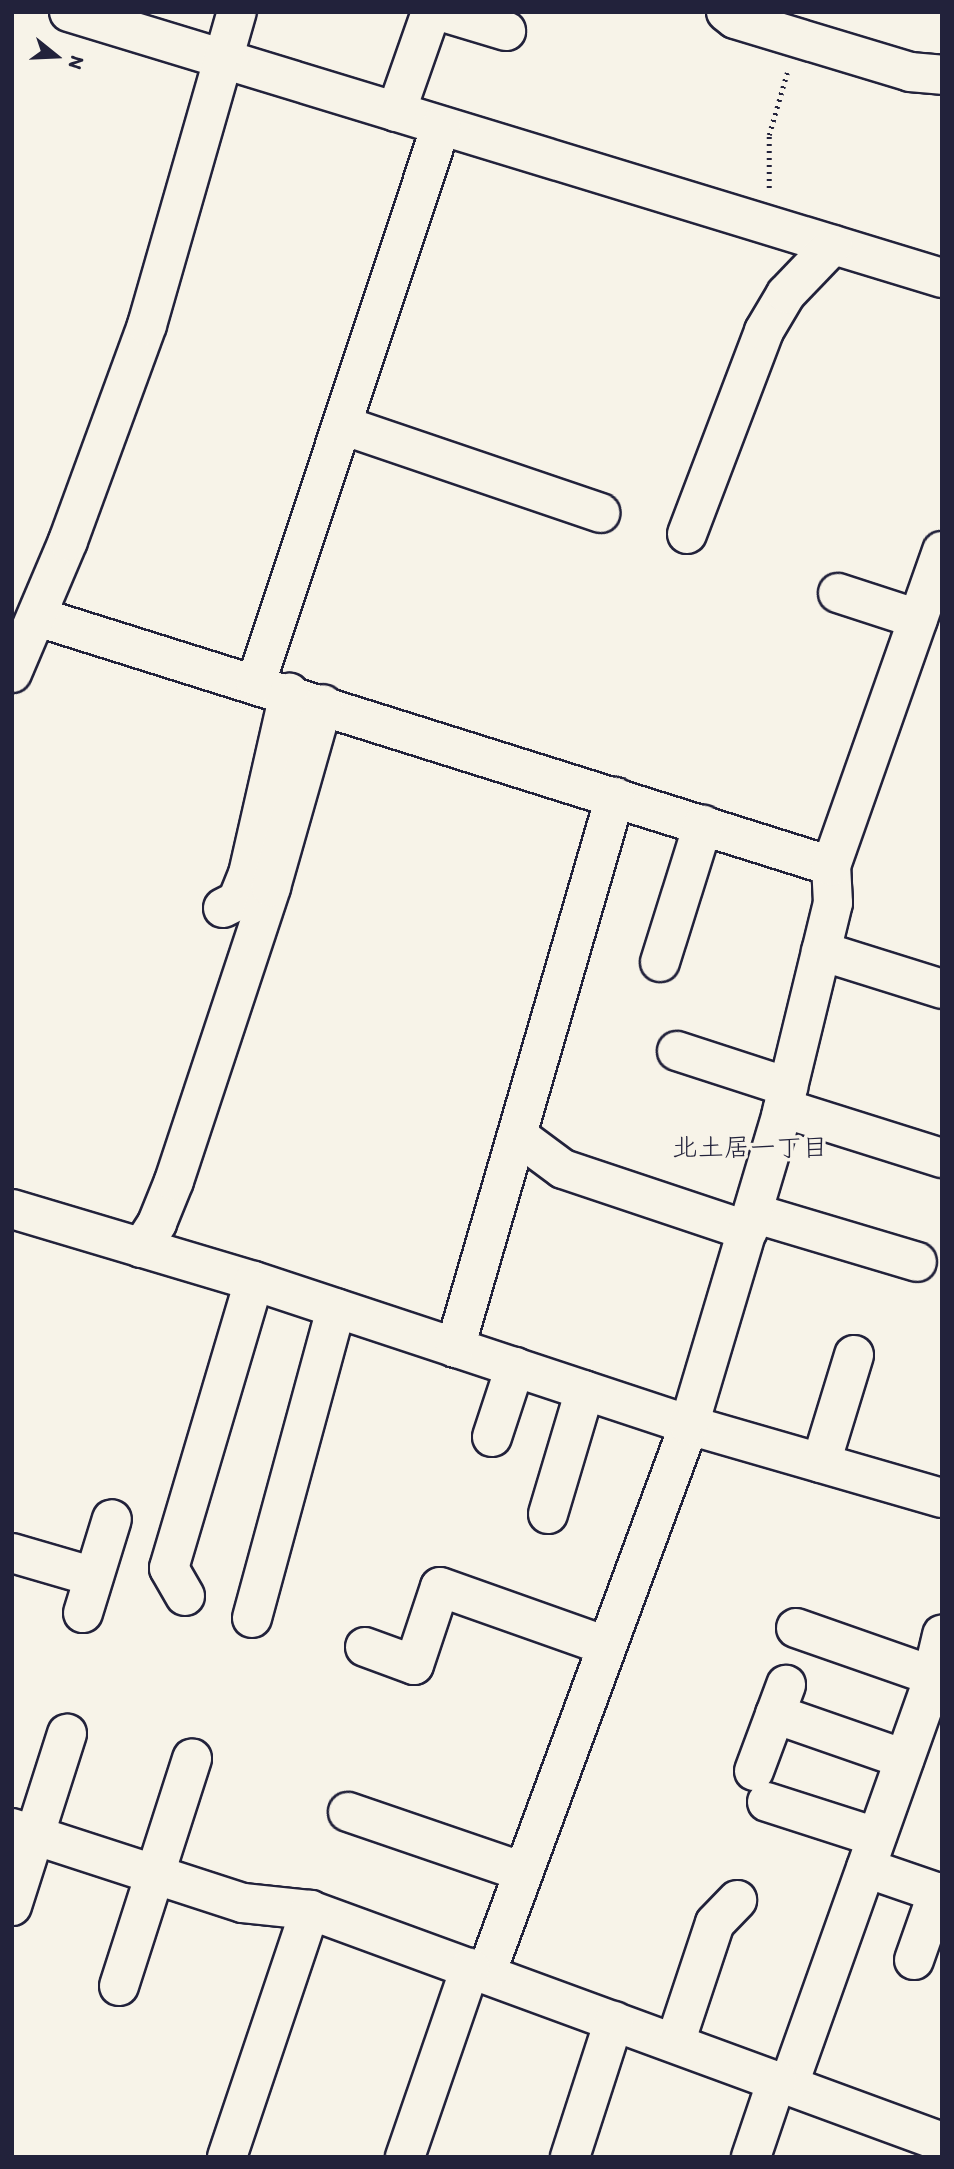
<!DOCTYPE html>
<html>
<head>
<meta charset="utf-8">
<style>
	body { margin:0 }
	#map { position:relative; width:954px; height:2169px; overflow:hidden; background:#f7f3e8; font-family:Itim,"Klee One",sans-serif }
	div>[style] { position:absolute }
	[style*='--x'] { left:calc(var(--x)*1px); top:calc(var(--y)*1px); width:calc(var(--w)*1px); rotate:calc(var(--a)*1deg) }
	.path>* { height:4.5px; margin-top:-2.25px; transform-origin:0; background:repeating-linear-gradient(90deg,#22223b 0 2px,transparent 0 7px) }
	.roads { filter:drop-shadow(2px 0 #22223b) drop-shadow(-2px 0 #22223b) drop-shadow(0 2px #22223b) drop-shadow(0 -2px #22223b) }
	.minor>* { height:38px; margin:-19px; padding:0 19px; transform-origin:19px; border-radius:19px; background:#f7f3e8 }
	span { translate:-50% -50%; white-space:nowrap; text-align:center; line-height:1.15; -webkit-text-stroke:7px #f7f3e8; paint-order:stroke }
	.neighbourhood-label { font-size:26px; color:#22223b }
	.frame { position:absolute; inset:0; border:14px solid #22223b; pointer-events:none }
	.north { position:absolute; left:21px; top:21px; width:70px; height:70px; -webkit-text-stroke:5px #f7f3e8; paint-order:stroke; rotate:108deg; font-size:19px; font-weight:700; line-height:28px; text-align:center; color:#22223b }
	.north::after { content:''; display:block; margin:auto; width:24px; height:32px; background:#22223b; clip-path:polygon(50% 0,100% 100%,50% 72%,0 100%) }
</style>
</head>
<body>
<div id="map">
	<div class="path">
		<div style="--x:769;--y:188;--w:53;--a:-90"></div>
		<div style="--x:769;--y:135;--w:65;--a:-73.8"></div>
	</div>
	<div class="roads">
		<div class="minor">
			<div style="--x:69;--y:12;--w:913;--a:16.95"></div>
			<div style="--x:443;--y:12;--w:66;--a:16.8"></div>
			<div style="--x:726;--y:12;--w:11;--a:38"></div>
			<div style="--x:735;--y:19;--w:183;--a:16.8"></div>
			<div style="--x:910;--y:72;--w:32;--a:5"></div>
			<div style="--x:396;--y:112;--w:106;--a:-70.7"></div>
			<div style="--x:342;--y:425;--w:273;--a:18.8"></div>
			<div style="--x:687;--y:534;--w:217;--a:-69.2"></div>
			<div style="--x:764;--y:331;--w:43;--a:-59.3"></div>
			<div style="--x:786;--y:294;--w:68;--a:-46.2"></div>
			<div style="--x:838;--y:593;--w:84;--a:18"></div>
			<div style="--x:38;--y:617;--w:831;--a:17.43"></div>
			<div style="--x:12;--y:673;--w:143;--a:-67"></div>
			<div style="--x:68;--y:541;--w:230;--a:-69.9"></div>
			<div style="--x:147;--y:325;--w:326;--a:-74"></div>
			<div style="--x:256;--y:683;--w:587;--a:-71.63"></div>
			<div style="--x:223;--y:908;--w:16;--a:-27"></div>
			<div style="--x:237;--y:901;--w:29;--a:-68"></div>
			<div style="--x:248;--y:874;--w:186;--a:-77.2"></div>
			<div style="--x:821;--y:951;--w:127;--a:17.4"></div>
			<div style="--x:660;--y:962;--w:144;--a:-72.6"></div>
			<div style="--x:677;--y:1051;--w:117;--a:18"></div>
			<div style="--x:783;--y:1108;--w:167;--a:17.5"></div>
			<div style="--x:517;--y:1135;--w:57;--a:36.5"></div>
			<div style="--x:563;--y:1169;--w:195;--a:18.5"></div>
			<div style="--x:12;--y:1209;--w:252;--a:16.6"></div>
			<div style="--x:254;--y:1281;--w:458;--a:18.3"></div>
			<div style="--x:689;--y:1425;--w:263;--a:16.1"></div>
			<div style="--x:753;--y:1213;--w:171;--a:16.6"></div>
			<div style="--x:141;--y:1248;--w:30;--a:-57"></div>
			<div style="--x:157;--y:1223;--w:45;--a:-68"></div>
			<div style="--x:174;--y:1181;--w:310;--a:-71.7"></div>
			<div style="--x:271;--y:887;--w:190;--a:-74.1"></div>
			<div style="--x:455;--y:1348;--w:574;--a:-73.81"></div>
			<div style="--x:492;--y:1437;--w:74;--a:-71.8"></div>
			<div style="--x:821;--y:1463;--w:113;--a:-73"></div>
			<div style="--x:548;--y:1514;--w:129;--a:-73.4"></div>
			<div style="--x:12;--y:1553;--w:85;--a:16.3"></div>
			<div style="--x:185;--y:1596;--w:32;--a:-120"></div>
			<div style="--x:169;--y:1568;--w:299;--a:-73.5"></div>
			<div style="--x:83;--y:1613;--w:98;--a:-72.9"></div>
			<div style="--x:252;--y:1618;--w:321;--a:-74.8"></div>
			<div style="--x:796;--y:1628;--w:145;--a:19.3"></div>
			<div style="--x:365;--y:1647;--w:52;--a:20.2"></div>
			<div style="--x:414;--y:1665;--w:82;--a:-71.6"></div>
			<div style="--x:440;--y:1587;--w:177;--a:19.5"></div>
			<div style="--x:775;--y:1714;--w:137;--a:19.2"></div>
			<div style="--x:754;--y:1771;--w:92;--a:-69.6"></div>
			<div style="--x:767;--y:1802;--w:114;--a:17.8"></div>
			<div style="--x:348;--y:1812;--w:185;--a:18.9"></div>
			<div style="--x:12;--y:1828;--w:243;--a:18"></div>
			<div style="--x:243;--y:1903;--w:67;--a:6"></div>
			<div style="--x:310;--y:1910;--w:673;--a:20.16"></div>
			<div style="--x:866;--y:1868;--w:80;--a:18.9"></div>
			<div style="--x:12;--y:1906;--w:181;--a:-72.3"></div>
			<div style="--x:914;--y:1960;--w:72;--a:-70.6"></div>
			<div style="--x:486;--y:1974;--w:585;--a:-69.71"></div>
			<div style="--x:689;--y:1425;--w:322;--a:-73.4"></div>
			<div style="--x:781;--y:1116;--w:219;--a:-76.3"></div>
			<div style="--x:833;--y:903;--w:37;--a:-93"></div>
			<div style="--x:831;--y:866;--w:334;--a:-70.6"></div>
			<div style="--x:119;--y:1986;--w:239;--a:-72.2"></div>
			<div style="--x:675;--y:2043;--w:126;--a:-71.6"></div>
			<div style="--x:715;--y:1923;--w:32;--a:-46"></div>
			<div style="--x:789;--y:2084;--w:418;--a:-70.4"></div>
			<div style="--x:929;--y:1690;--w:57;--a:-76.7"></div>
			<div style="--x:227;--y:2157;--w:261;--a:-71.4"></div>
			<div style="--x:405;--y:2157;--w:200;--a:-71"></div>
			<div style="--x:570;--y:2157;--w:143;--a:-72.1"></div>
			<div style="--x:751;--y:2157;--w:81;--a:-71.3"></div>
		</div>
	</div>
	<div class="neighbourhood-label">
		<span style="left:750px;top:1148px">北土居一丁目</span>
	</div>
	<div class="frame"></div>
	<div class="north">N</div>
</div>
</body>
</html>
